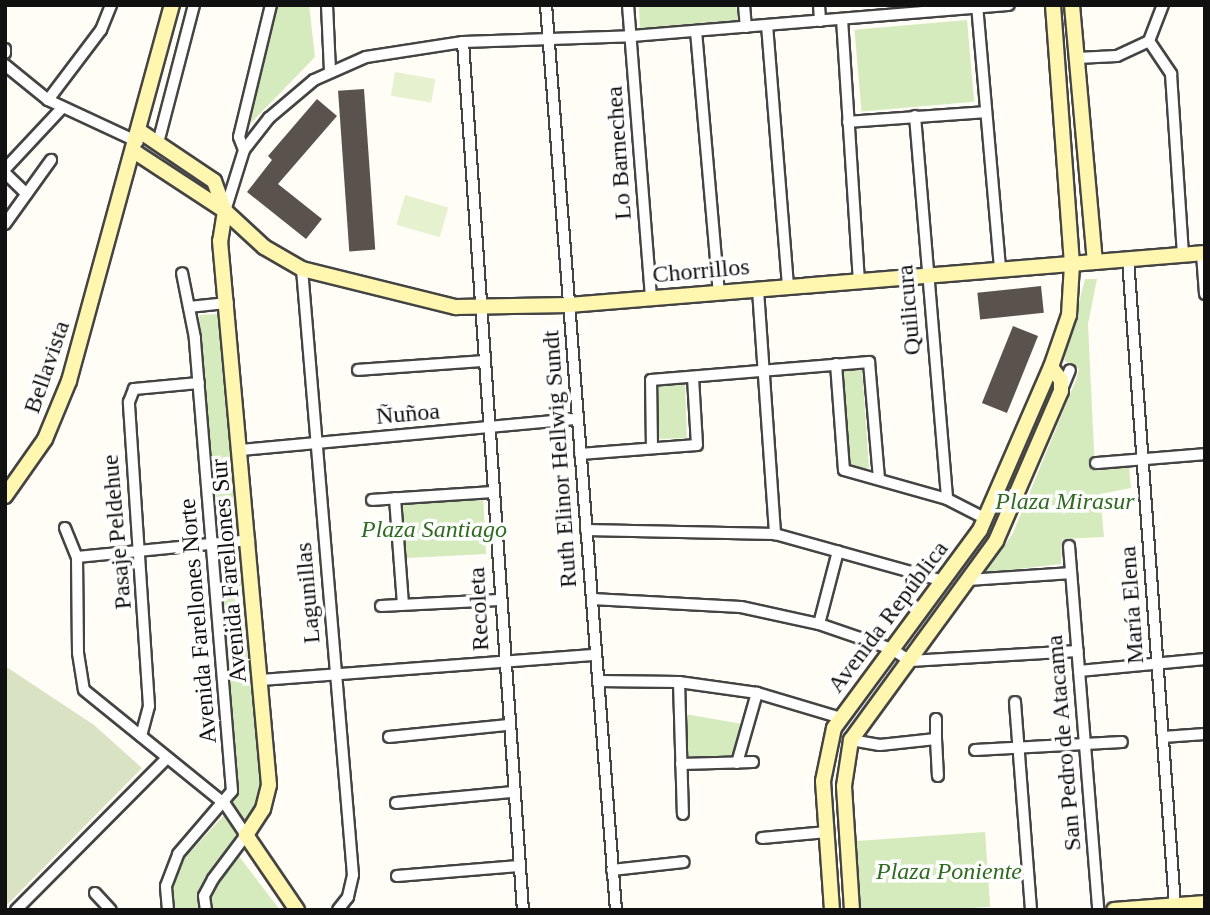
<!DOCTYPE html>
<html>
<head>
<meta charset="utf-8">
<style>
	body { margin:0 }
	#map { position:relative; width:1210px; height:915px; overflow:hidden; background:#fffdf5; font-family:"Times New Roman",serif }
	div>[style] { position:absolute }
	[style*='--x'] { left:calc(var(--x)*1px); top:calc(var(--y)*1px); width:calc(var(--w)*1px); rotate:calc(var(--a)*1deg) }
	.green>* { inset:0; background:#d5ebbd; transform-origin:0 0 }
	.cemetery>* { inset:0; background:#d9e3c4 }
	.pitch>* { inset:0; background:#e6f2cf; transform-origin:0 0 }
	.building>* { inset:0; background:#5a524d; transform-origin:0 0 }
	.roads { filter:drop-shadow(2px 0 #444) drop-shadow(-2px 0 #444) drop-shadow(0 2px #444) drop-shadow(0 -2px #444) }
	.street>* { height:10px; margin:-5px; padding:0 5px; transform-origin:5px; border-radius:5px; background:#fff }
	.secondary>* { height:14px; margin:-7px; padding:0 7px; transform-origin:7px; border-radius:7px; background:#fff6b0 }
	span { translate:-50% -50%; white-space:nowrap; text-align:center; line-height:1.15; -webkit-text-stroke:7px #fff; paint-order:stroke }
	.street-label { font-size:24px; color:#111 }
	.park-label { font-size:24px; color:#2f6b1f; font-style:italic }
	.frame { position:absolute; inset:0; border:7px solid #111; pointer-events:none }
</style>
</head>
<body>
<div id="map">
	<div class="green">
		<div style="clip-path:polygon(278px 5px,309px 5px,315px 57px,248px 126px)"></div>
		<div style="clip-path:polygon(639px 5px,736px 5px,738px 20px,640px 28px)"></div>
		<div style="left:967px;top:20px;width:82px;height:113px;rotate:85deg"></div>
		<div style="clip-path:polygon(1085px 279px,1097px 279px,1088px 324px,1095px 471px,1129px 466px,1131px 488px,1100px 494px,1104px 537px,1062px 539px,1061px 564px,985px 573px,1013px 533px,1076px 380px,1079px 369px,1064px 360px)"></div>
		<div style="clip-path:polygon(219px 314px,262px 782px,259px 806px,208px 876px,200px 896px,201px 910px,175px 910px,173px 890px,181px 862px,227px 812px,235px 792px,199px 315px)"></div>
		<div style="left:862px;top:368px;width:100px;height:21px;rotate:86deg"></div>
		<div style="left:685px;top:383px;width:55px;height:29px;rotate:88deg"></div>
		<div style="left:483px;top:495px;width:59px;height:83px;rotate:87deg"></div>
		<div style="clip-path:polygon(685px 714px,742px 724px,734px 757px,686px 758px)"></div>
		<div style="left:985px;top:832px;width:75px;height:129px;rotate:86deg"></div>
		<div style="clip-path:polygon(238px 855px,280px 910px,211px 910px,209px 899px)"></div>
	</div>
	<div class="cemetery">
		<div style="clip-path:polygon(5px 666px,94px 725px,142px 768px,5px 907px)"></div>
	</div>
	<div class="pitch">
		<div style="left:395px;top:72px;width:41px;height:24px;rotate:10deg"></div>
		<div style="left:405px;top:195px;width:45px;height:31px;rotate:16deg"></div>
	</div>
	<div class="building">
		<div style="left:364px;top:89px;width:161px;height:26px;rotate:86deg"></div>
		<div style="clip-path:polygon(317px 99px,337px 116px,278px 184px,322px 219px,306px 239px,247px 192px,272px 160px,268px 156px)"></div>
		<div style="left:1041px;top:286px;width:27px;height:64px;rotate:84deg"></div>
		<div style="left:1013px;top:326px;width:27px;height:83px;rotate:22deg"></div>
	</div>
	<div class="roads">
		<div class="street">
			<div style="--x:327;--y:5;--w:65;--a:87.4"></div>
			<div style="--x:546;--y:5;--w:908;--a:85.58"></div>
			<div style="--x:628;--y:5;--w:294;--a:85.5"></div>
			<div style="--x:744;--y:5;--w:22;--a:85"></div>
			<div style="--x:819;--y:5;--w:16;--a:86"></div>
			<div style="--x:977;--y:5;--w:266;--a:85"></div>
			<div style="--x:842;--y:19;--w:263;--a:86.3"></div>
			<div style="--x:767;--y:25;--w:263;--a:85.4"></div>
			<div style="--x:696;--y:31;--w:263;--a:85"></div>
			<div style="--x:1149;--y:41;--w:40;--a:56"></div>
			<div style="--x:1171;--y:74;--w:181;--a:86.2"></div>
			<div style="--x:463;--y:42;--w:870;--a:86.05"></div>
			<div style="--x:5;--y:49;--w:4;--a:90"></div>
			<div style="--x:1077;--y:58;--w:40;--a:-2.9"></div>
			<div style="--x:1117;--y:56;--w:35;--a:-25"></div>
			<div style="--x:1149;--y:41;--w:39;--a:-69"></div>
			<div style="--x:5;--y:65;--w:55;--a:39.1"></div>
			<div style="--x:48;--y:100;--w:99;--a:25"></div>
			<div style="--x:48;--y:100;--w:88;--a:-52.9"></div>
			<div style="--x:101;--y:30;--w:27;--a:-68"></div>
			<div style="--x:915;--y:116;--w:384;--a:85.2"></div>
			<div style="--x:848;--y:122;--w:138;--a:-4.1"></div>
			<div style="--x:158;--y:143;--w:143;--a:-75.4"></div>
			<div style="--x:244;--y:150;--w:14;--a:-111"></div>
			<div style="--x:239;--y:137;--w:136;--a:-76.4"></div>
			<div style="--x:5;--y:169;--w:83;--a:-46.9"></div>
			<div style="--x:5;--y:173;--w:30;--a:44"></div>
			<div style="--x:225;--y:211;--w:64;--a:-72.7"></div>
			<div style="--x:244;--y:150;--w:41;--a:-52"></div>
			<div style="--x:269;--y:118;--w:59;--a:-40.2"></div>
			<div style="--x:314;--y:80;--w:57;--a:-23.9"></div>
			<div style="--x:366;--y:57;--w:98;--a:-8.8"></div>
			<div style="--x:463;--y:42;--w:168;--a:-2"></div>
			<div style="--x:631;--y:36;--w:379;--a:-4.7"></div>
			<div style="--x:5;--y:224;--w:79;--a:-54.3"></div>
			<div style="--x:1202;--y:254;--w:40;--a:85.7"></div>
			<div style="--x:1128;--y:259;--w:648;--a:85.84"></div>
			<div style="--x:302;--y:269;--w:608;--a:85.19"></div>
			<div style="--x:353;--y:875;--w:23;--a:103"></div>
			<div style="--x:348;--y:897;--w:16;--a:128"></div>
			<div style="--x:758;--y:290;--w:245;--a:86"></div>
			<div style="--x:189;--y:307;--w:39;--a:-6"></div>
			<div style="--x:836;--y:364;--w:106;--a:85.7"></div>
			<div style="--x:844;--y:470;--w:107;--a:15.7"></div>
			<div style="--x:947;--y:499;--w:44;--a:27.1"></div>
			<div style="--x:358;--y:370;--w:126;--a:-4.1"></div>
			<div style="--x:1063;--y:387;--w:18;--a:-68"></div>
			<div style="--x:652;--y:448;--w:68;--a:-90.8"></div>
			<div style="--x:651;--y:380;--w:219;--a:-4.7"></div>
			<div style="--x:869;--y:362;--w:117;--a:85.1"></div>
			<div style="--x:241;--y:450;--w:338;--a:-5.3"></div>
			<div style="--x:580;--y:454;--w:117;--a:-4.4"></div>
			<div style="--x:697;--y:445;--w:68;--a:-93.4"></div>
			<div style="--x:1096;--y:463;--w:109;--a:-4.7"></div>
			<div style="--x:395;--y:498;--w:106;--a:85.7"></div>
			<div style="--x:372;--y:500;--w:120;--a:-3.8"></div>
			<div style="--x:65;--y:528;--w:31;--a:68"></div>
			<div style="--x:77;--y:557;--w:96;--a:89.4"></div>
			<div style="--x:78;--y:653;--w:37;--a:81"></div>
			<div style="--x:84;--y:690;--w:181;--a:39"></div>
			<div style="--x:225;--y:804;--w:37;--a:56"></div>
			<div style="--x:246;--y:835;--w:55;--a:126.9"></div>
			<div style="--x:213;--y:879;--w:19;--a:118"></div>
			<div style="--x:204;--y:896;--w:14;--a:82"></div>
			<div style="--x:586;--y:530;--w:189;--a:1.2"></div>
			<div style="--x:775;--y:534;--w:174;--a:15.6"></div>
			<div style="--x:1069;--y:546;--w:365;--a:85.4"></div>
			<div style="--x:77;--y:557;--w:173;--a:-5.6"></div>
			<div style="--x:969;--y:580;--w:102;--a:-3.9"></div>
			<div style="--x:592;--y:599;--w:149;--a:3.1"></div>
			<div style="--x:741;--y:607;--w:80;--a:12.3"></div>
			<div style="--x:819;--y:624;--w:77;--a:18.9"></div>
			<div style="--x:892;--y:649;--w:22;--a:34"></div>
			<div style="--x:910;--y:661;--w:168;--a:-3.4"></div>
			<div style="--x:381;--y:606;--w:118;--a:-2.9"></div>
			<div style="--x:819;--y:624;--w:75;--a:-75.4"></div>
			<div style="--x:1079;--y:671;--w:127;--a:-5.4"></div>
			<div style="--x:261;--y:680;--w:336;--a:-4.3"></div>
			<div style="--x:598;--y:681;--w:81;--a:0.7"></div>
			<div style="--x:679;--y:682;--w:79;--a:8"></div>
			<div style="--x:757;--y:693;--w:88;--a:16.6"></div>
			<div style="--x:679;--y:682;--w:132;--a:88.3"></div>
			<div style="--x:1015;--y:702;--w:209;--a:85.6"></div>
			<div style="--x:141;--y:736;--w:31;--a:-75"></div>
			<div style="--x:149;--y:706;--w:305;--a:-93.8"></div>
			<div style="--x:129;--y:402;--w:14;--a:-69"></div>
			<div style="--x:134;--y:389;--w:65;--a:-5.3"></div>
			<div style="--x:389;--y:737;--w:120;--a:-5.8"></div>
			<div style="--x:1163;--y:737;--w:42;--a:-4.1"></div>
			<div style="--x:936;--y:739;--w:20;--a:-90"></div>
			<div style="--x:851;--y:740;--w:29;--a:10"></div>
			<div style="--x:880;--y:745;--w:56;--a:-6.1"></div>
			<div style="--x:936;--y:739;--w:37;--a:87"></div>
			<div style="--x:975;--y:750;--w:147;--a:-3.1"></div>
			<div style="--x:737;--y:763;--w:73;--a:-74.1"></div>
			<div style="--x:681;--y:764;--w:72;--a:-1.6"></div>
			<div style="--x:396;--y:803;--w:118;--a:-5.4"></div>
			<div style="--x:762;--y:838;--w:65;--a:-5.3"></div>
			<div style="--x:612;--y:870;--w:72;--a:-6.3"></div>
			<div style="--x:397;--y:876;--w:122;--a:-4.7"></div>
			<div style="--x:95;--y:893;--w:23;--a:47"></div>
			<div style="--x:16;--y:910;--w:214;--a:-45.2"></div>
			<div style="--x:168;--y:910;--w:24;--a:-95"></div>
			<div style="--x:166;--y:886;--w:34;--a:-69"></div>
			<div style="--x:178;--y:854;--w:83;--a:-49.4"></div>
			<div style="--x:232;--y:791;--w:455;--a:-94.7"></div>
			<div style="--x:195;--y:338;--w:66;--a:-101.3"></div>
		</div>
		<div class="secondary">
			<div style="--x:1072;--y:5;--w:258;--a:84.9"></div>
			<div style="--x:141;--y:132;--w:88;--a:33.9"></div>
			<div style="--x:214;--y:181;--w:32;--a:70"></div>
			<div style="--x:135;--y:152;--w:108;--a:33.2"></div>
			<div style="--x:225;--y:211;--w:53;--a:42.7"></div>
			<div style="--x:264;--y:247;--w:44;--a:30.1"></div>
			<div style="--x:302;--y:269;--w:159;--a:13.9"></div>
			<div style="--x:456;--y:307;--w:113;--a:-1"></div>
			<div style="--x:569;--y:305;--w:638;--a:-4.67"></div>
			<div style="--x:225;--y:211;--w:30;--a:99"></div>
			<div style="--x:220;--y:241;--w:546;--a:84.85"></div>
			<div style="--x:269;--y:785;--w:25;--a:104"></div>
			<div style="--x:263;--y:809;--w:31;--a:123"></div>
			<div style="--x:246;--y:835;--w:91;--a:55.8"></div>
			<div style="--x:5;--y:496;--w:70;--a:-54.9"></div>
			<div style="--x:45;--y:439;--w:63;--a:-67.5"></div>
			<div style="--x:69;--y:381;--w:390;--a:-74.7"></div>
			<div style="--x:832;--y:910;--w:129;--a:-94"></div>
			<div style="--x:823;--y:781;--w:54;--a:-78.3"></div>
			<div style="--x:834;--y:728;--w:246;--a:-53.6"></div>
			<div style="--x:980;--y:530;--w:178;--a:-66.5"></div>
			<div style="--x:1051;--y:367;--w:55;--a:-70.9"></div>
			<div style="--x:1069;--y:315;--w:51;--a:-86.6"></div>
			<div style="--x:1072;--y:264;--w:260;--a:-94.2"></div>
			<div style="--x:852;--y:910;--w:124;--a:-93.7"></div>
			<div style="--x:844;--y:786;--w:47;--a:-81.3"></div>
			<div style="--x:851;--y:740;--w:246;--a:-53.9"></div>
			<div style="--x:996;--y:541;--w:163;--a:-66.6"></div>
			<div style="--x:1061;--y:391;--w:11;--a:-90"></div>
			<div style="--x:1061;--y:380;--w:16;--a:-128"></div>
			<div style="--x:1114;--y:910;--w:91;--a:-4.4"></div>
		</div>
	</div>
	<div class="street-label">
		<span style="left:619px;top:153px;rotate:-94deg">Lo Barnechea</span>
		<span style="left:701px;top:271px;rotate:-5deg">Chorrillos</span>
		<span style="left:909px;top:310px;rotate:-95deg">Quilicura</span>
		<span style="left:47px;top:367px;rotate:-71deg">Bellavista</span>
		<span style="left:408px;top:414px;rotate:-5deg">Ñuñoa</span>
		<span style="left:560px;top:459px;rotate:-94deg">Ruth Elinor Hellwig Sundt</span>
		<span style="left:117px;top:532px;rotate:-95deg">Pasaje Peldehue</span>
		<span style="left:229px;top:571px;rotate:-95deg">Avenida Farellones Sur</span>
		<span style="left:308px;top:593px;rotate:-95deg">Lagunillas</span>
		<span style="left:1132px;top:605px;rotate:-94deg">María Elena</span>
		<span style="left:479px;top:609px;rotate:-93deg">Recoleta</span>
		<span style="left:888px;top:617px;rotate:-53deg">Avenida República</span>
		<span style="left:198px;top:621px;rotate:-95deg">Avenida Farellones Norte</span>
		<span style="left:1064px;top:743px;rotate:-95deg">San Pedro de Atacama</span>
	</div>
	<div class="park-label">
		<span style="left:1065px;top:502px">Plaza Mirasur</span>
		<span style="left:434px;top:530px">Plaza Santiago</span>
		<span style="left:949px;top:872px">Plaza Poniente</span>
	</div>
	<div class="frame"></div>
</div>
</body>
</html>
